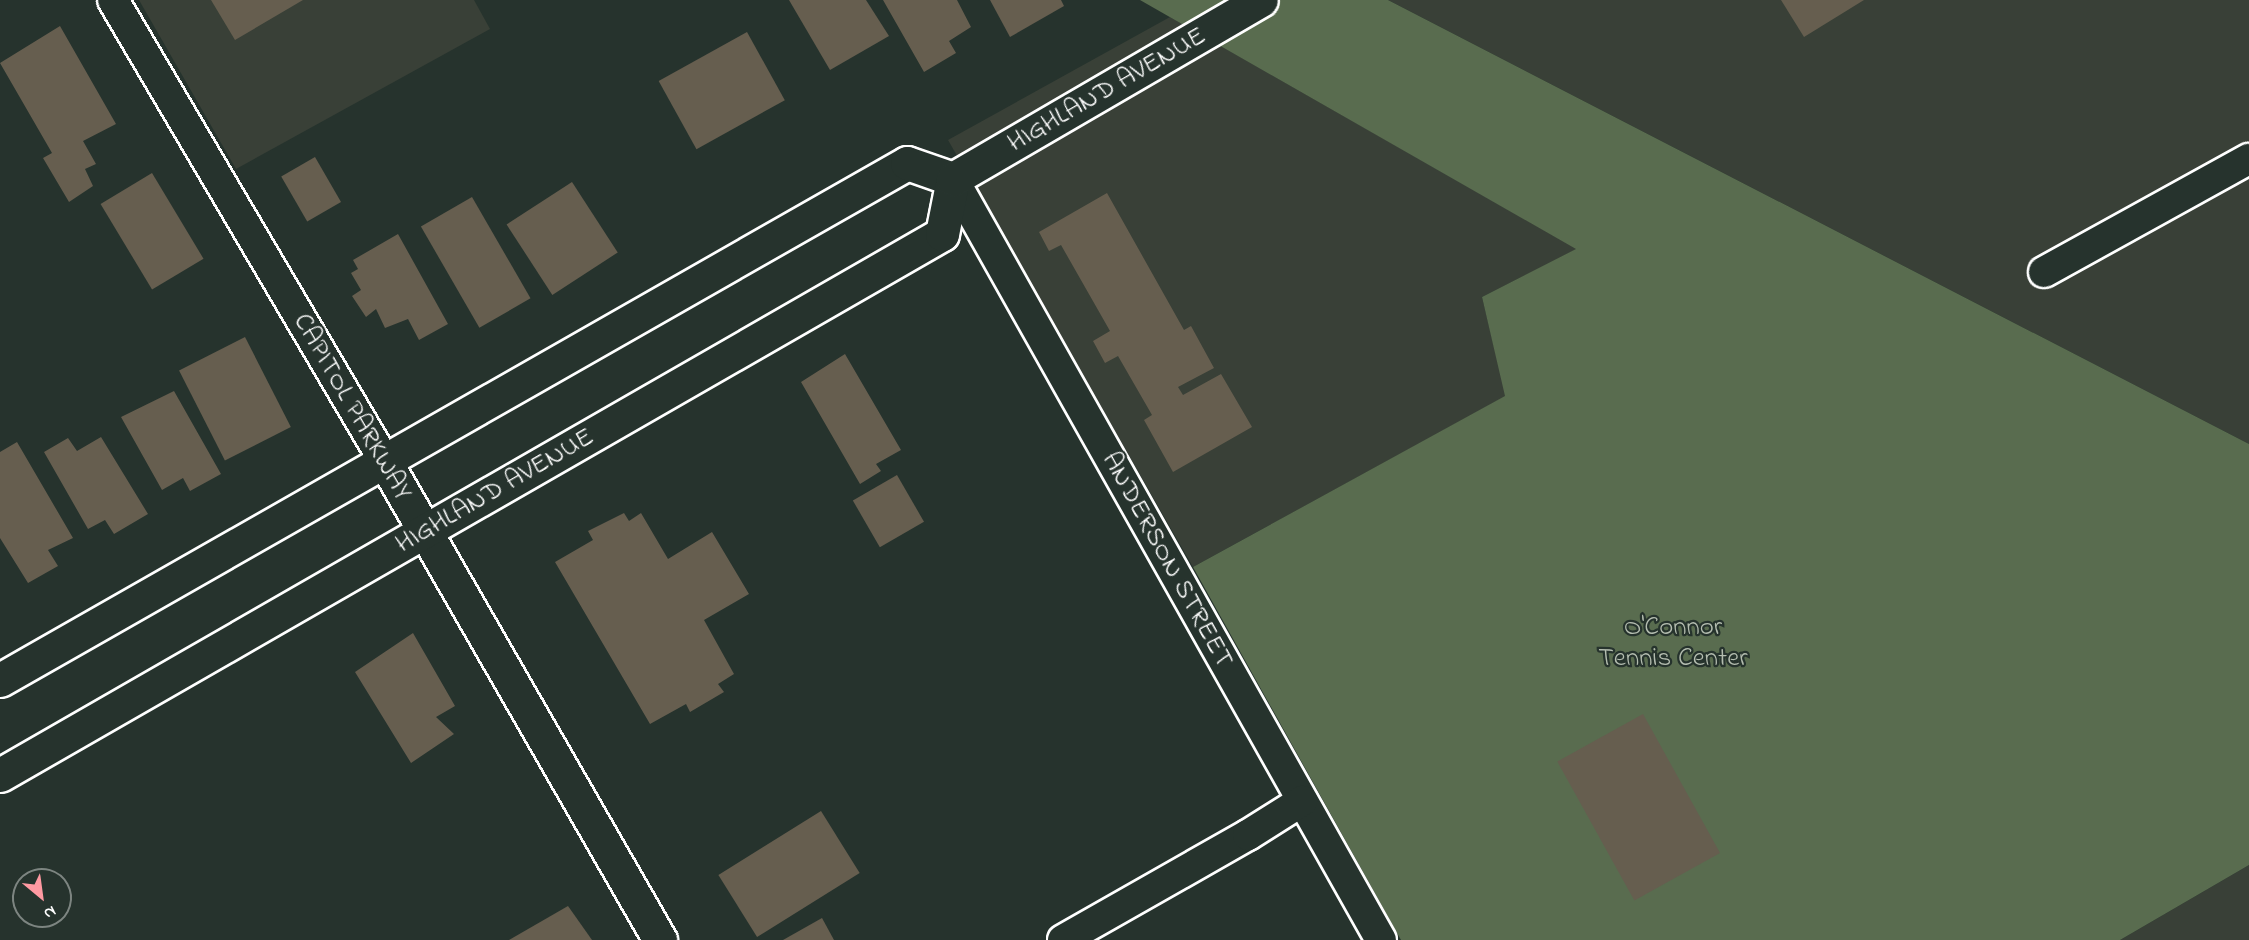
<!DOCTYPE html>
<html>
<head>
<meta charset="utf-8">
<style>
	body { margin:0 }
	#map { position:relative; width:2249px; height:940px; overflow:hidden; background:#26332d; font-family:"Indie Flower",sans-serif }
	div>[style] { position:absolute }
	[style*='--x'] { left:calc(var(--x)*1px); top:calc(var(--y)*1px); width:calc(var(--w)*1px); rotate:calc(var(--a)*1deg) }
	.built>* { inset:0; background:#394037 }
	.green>* { inset:0; background:#596c4f }
	.building>* { inset:0; background:#665e4f; transform-origin:0 0 }
	.roads { filter:drop-shadow(2px 0 #fff) drop-shadow(-2px 0 #fff) drop-shadow(0 2px #fff) drop-shadow(0 -2px #fff) }
	.street>* { height:30px; margin:-15px; padding:0 15px; transform-origin:15px; border-radius:15px; background:#26332d }
	.secondary>* { height:33px; margin:-16.5px; padding:0 16.5px; transform-origin:16.5px; border-radius:16.5px; background:#26332d }
	span { translate:-50% -50%; white-space:nowrap; text-align:center; line-height:1.15; -webkit-text-stroke:4.5px #26332d; paint-order:stroke }
	.street-label { font-size:27px; color:#fff }
	.park-label { font-size:27px; color:#b4bdb0 }
	.north { position:absolute; left:12px; top:868px; width:60px; height:60px; box-sizing:border-box; background:#26332d; border:2px solid #7d8581; border-radius:50%; rotate:151deg; font-size:16px; font-weight:700; line-height:24px; text-align:center; color:#fff }
	.north::after { content:''; display:block; margin:auto; width:21px; height:27px; background:#ff9aa2; clip-path:polygon(50% 0,100% 100%,50% 72%,0 100%) }
</style>
</head>
<body>
<div id="map">
	<div class="built">
		<div style="clip-path:polygon(139px 0,474px 0,490px 29px,236px 169px)"></div>
		<div style="clip-path:polygon(1388px 0,2249px 0,2249px 444px)"></div>
		<div style="clip-path:polygon(1170px 17px,1577px 249px,1482px 297px,1506px 396px,1193px 567px,948px 140px)"></div>
		<div style="clip-path:polygon(2249px 865px,2249px 940px,2120px 940px)"></div>
	</div>
	<div class="green">
		<div style="clip-path:polygon(1140px 0,1388px 0,2249px 444px,2249px 865px,2120px 940px,1401px 940px,1193px 567px,1505px 396px,1482px 297px,1576px 249px)"></div>
	</div>
	<div class="building">
		<div style="clip-path:polygon(211px 0,303px 0,235px 40px)"></div>
		<div style="clip-path:polygon(789px 0,866px 0,889px 36px,830px 70px)"></div>
		<div style="clip-path:polygon(883px 0,957px 0,971px 27px,949px 41px,956px 53px,924px 72px)"></div>
		<div style="clip-path:polygon(990px 0,1061px 0,1064px 6px,1010px 37px)"></div>
		<div style="clip-path:polygon(1781px 0,1864px 0,1804px 37px)"></div>
		<div style="clip-path:polygon(60px 26px,116px 124px,83px 141px,96px 164px,85px 169px,93px 186px,69px 202px,43px 158px,52px 153px,0 63px)"></div>
		<div style="left:747px;top:32px;width:78px;height:101px;rotate:61deg"></div>
		<div style="left:315px;top:157px;width:52px;height:39px;rotate:60deg"></div>
		<div style="left:152px;top:173px;width:100px;height:60px;rotate:59deg"></div>
		<div style="left:572px;top:182px;width:84px;height:78px;rotate:57deg"></div>
		<div style="clip-path:polygon(1107px 193px,1184px 330px,1191px 326px,1214px 368px,1178px 387px,1183px 395px,1221px 374px,1252px 427px,1173px 472px,1144px 420px,1152px 415px,1118px 356px,1105px 363px,1093px 341px,1110px 331px,1061px 245px,1049px 251px,1039px 232px)"></div>
		<div style="left:472px;top:197px;width:117px;height:59px;rotate:60deg"></div>
		<div style="clip-path:polygon(398px 234px,448px 324px,419px 340px,408px 319px,385px 328px,376px 309px,366px 317px,352px 296px,361px 290px,351px 273px,358px 269px,353px 260px)"></div>
		<div style="left:245px;top:337px;width:101px;height:74px;rotate:63deg"></div>
		<div style="clip-path:polygon(845px 354px,901px 450px,876px 464px,881px 471px,860px 484px,801px 382px)"></div>
		<div style="clip-path:polygon(174px 391px,221px 474px,190px 491px,183px 478px,162px 490px,121px 417px)"></div>
		<div style="clip-path:polygon(101px 437px,148px 514px,114px 534px,105px 520px,88px 529px,44px 452px,68px 438px,77px 451px)"></div>
		<div style="clip-path:polygon(17px 442px,73px 538px,48px 550px,58px 566px,28px 583px,0 538px,0 452px)"></div>
		<div style="left:897px;top:475px;width:54px;height:51px;rotate:60deg"></div>
		<div style="clip-path:polygon(624px 513px,629px 521px,641px 513px,668px 559px,712px 532px,749px 594px,704px 620px,734px 674px,718px 684px,724px 692px,690px 712px,686px 704px,650px 724px,555px 562px,593px 540px,588px 531px)"></div>
		<div style="clip-path:polygon(413px 633px,455px 706px,436px 717px,454px 734px,411px 763px,355px 672px)"></div>
		<div style="left:1643px;top:714px;width:159px;height:98px;rotate:61deg"></div>
		<div style="left:821px;top:811px;width:73px;height:121px;rotate:58deg"></div>
		<div style="clip-path:polygon(568px 906px,592px 940px,509px 940px)"></div>
		<div style="clip-path:polygon(822px 918px,834px 940px,783px 940px)"></div>
	</div>
	<div class="roads">
		<div class="street">
			<div style="--x:113;--y:0;--w:534;--a:59.5"></div>
			<div style="--x:953;--y:179;--w:873;--a:60.65"></div>
			<div style="--x:2044;--y:272;--w:234;--a:-28.9"></div>
			<div style="--x:1063;--y:940;--w:213;--a:-29.6"></div>
			<div style="--x:1248;--y:835;--w:64;--a:-32.2"></div>
		</div>
		<div class="secondary">
			<div style="--x:384;--y:460;--w:554;--a:60.1"></div>
			<div style="--x:0;--y:680;--w:1044;--a:-29.68"></div>
			<div style="--x:907;--y:163;--w:49;--a:19.2"></div>
			<div style="--x:0;--y:775;--w:1086;--a:-29.87"></div>
			<div style="--x:942;--y:234;--w:56;--a:-78.7"></div>
			<div style="--x:953;--y:179;--w:356;--a:-30.2"></div>
		</div>
	</div>
	<div class="street-label">
		<span style="left:1107px;top:90px;rotate:-30deg">HIGHLAND AVENUE</span>
		<span style="left:352px;top:407px;rotate:60deg">CAPITOL PARKWAY</span>
		<span style="left:495px;top:491px;rotate:-30deg">HIGHLAND AVENUE</span>
		<span style="left:1167px;top:560px;rotate:61deg">ANDERSON STREET</span>
	</div>
	<div class="park-label">
		<span style="left:1673px;top:643px">O'Connor<br>Tennis Center</span>
	</div>
	<div class="north">N</div>
</div>
</body>
</html>
